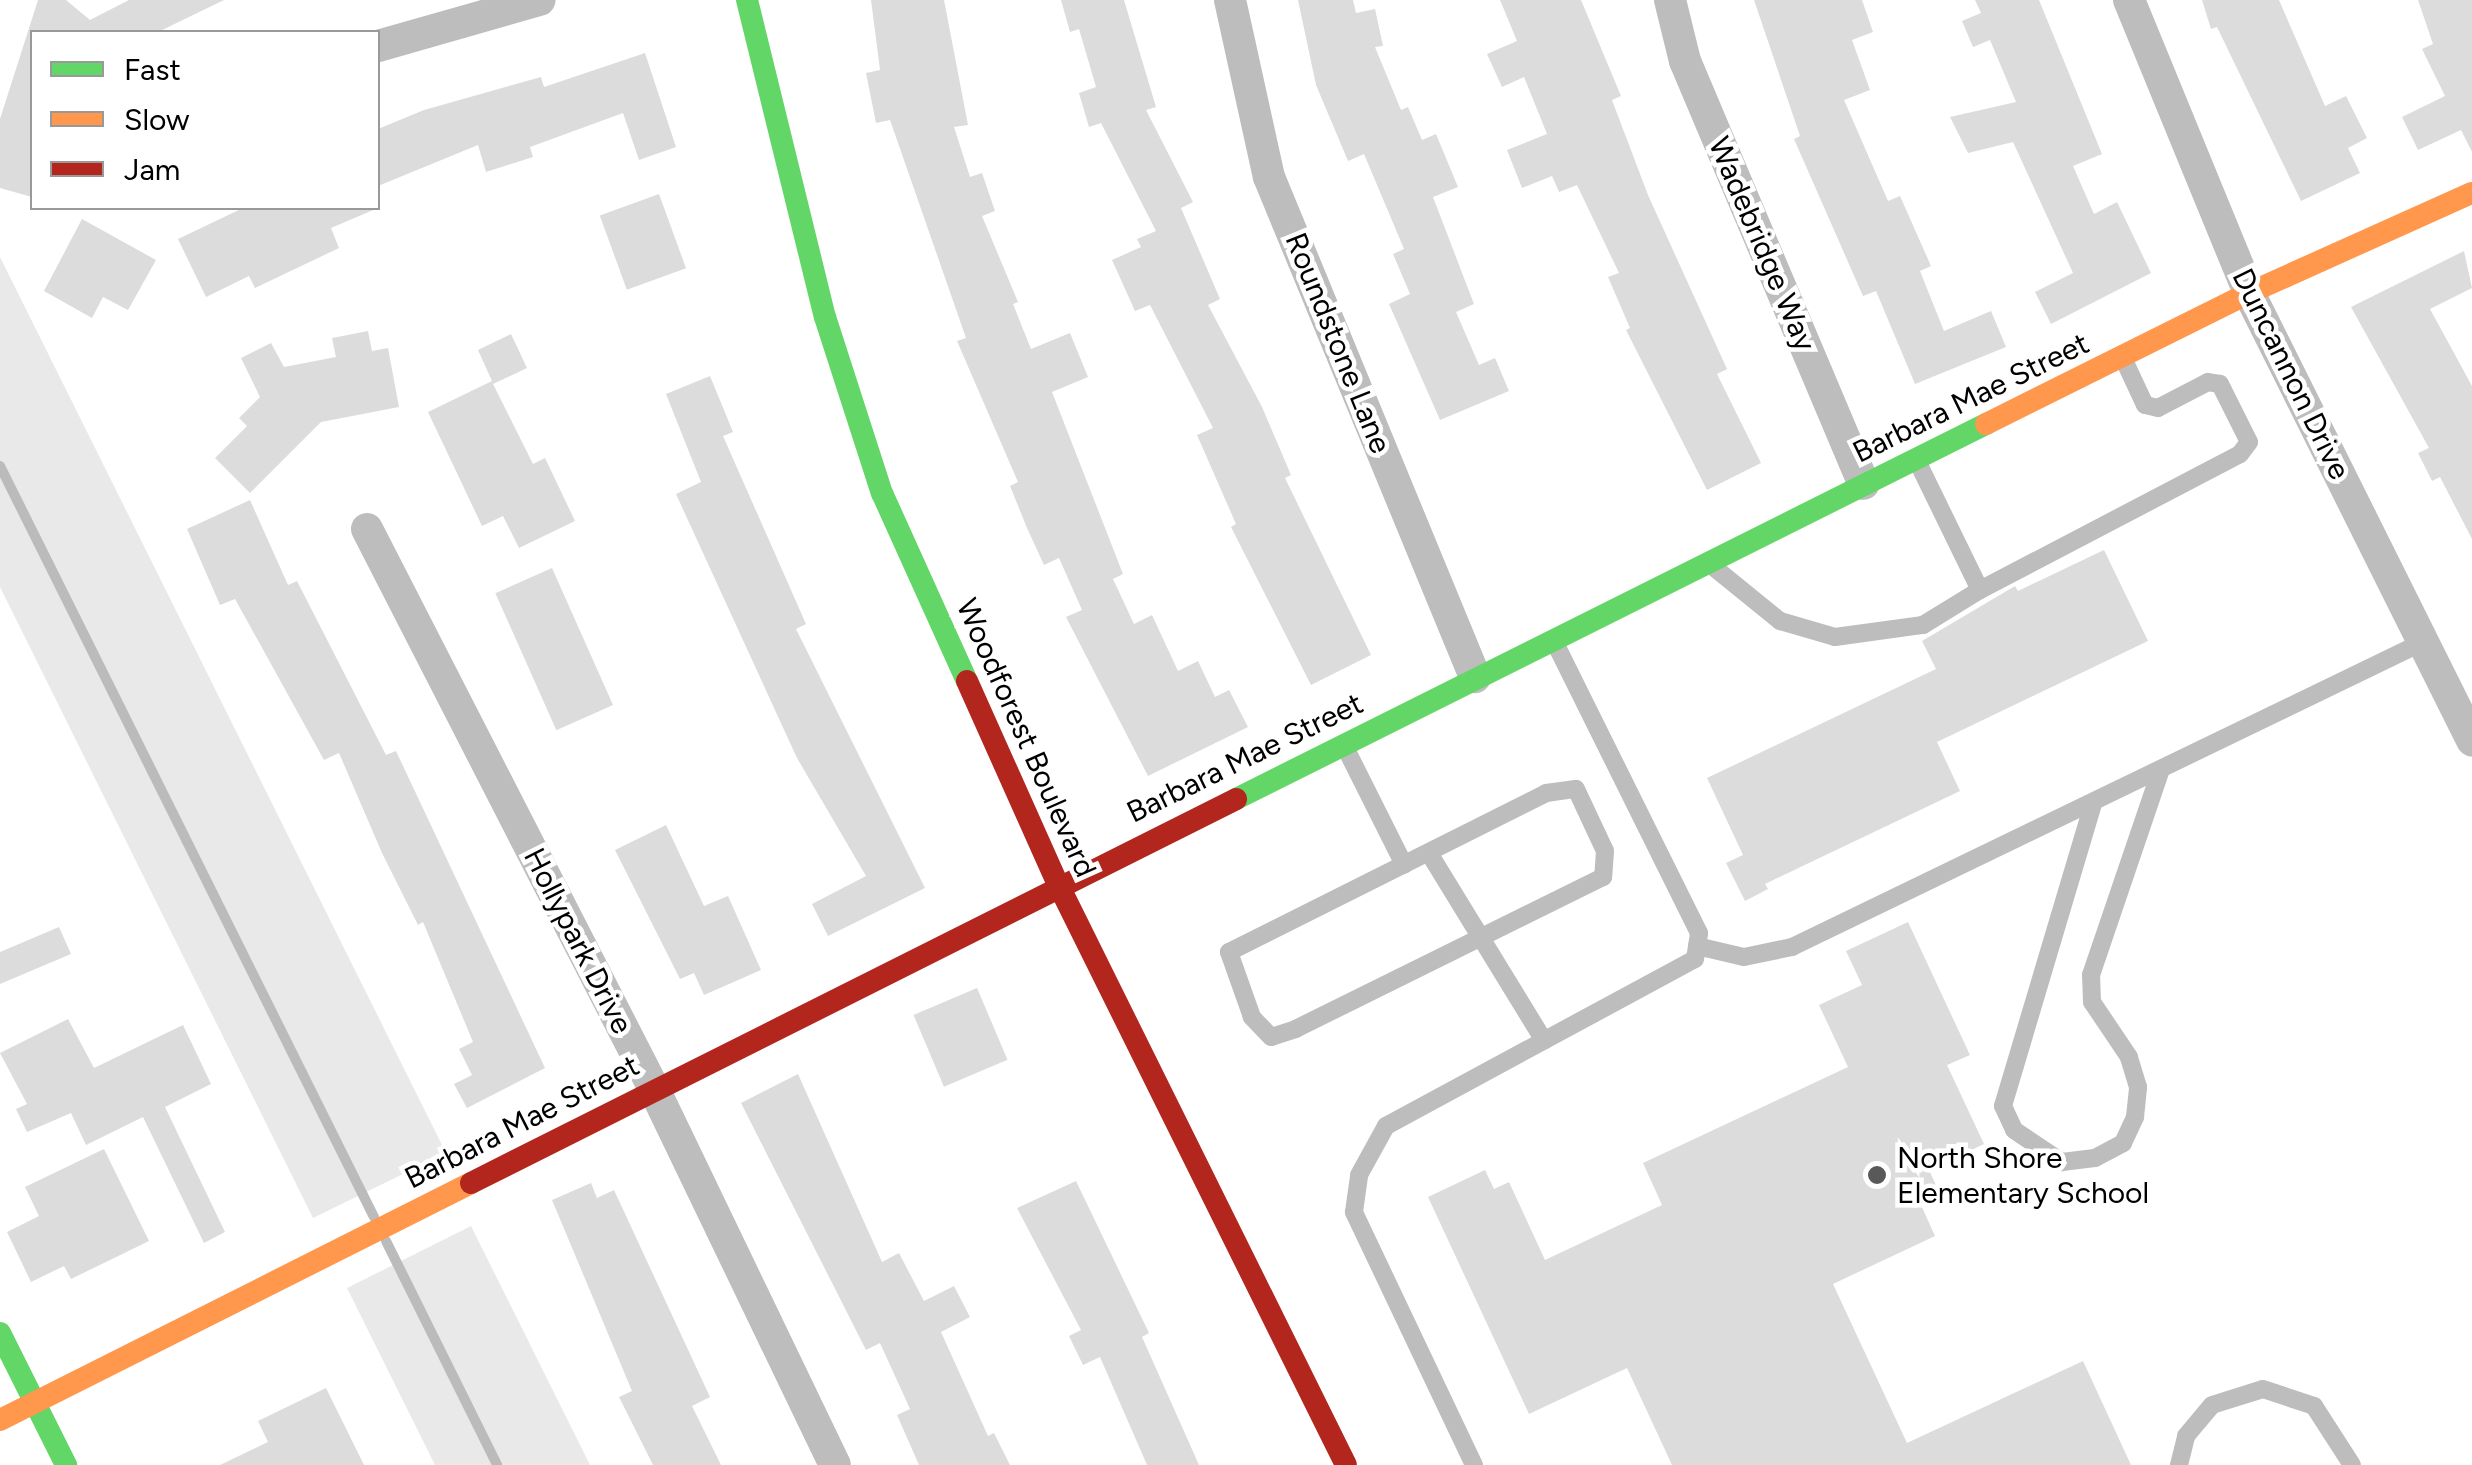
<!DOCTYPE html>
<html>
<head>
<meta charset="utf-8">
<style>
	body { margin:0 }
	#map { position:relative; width:2472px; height:1465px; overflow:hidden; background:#fff; font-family:Figtree,sans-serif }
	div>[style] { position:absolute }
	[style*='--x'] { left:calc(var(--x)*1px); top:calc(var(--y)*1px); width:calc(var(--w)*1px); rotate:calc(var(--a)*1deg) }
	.green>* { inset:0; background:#e9e9e9 }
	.stream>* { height:10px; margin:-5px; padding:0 5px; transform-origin:5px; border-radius:5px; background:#bbb }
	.building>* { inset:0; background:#dcdcdc; transform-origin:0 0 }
	.lane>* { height:18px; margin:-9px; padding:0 9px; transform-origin:9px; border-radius:9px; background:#bdbdbd }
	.street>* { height:32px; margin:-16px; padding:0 16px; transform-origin:16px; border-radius:16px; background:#bdbdbd }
	.fast>* { height:22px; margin:-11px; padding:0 11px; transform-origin:11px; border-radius:11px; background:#63d668 }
	.slow>* { height:22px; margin:-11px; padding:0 11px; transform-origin:11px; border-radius:11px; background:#ff974d }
	.jam>* { height:22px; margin:-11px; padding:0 11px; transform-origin:11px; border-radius:11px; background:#b3261e }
	.dots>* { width:28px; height:28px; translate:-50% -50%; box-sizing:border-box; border:5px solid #fff; border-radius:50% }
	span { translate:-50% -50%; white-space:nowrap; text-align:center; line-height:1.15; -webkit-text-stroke:9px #fff; paint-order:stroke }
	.street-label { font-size:30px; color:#000 }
	.poi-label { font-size:30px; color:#000 }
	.left { translate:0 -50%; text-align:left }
	.legend { position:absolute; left:30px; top:30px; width:350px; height:180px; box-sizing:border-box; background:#fff; border:2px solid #999; margin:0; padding:12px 18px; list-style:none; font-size:30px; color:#000 }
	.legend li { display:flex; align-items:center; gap:20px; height:50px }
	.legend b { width:50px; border:2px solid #999 }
</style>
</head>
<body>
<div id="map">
	<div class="green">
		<div style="clip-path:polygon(0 257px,446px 1153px,313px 1218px,0 587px)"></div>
		<div style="clip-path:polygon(471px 1226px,590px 1465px,435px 1465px,347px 1288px)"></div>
	</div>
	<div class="stream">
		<div style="--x:0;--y:466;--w:839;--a:63.53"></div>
		<div style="--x:386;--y:1241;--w:250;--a:63.6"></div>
	</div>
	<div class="building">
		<div style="clip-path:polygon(38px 0,66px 0,90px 20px,129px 0,224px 0,158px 32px,32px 32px,32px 197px,0 188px,0 119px)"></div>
		<div style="clip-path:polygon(871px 0,944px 0,968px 125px,954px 127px,970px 177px,982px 173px,995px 211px,982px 216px,1018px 302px,1013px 304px,1031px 349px,1070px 333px,1088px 377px,1052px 392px,1123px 574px,1113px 579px,1134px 624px,1152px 615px,1178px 671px,1198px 661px,1215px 697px,1229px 690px,1248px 727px,1148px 776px,1066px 617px,1082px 610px,1059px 558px,1044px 565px,1027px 528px,1010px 486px,1018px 482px,957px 341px,966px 338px,890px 120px,876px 123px,866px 73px,880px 70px)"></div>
		<div style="clip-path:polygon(1061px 0,1124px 0,1156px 107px,1146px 110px,1193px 202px,1181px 208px,1220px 299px,1208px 305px,1262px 407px,1291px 475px,1285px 478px,1371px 655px,1311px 685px,1231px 527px,1236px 524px,1197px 435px,1213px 428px,1150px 305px,1135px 311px,1112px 260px,1141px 247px,1137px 239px,1156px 231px,1101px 123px,1089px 127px,1079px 93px,1096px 87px,1079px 29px,1070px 32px)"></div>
		<div style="clip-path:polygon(1298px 0,1353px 0,1356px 13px,1375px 9px,1383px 46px,1375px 47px,1401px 110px,1408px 107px,1422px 140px,1436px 134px,1458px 187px,1433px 197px,1474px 304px,1456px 312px,1479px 365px,1495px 358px,1509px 391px,1440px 420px,1389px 304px,1410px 294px,1393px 254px,1404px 249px,1364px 154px,1348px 161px,1316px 85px)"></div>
		<div style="clip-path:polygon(1500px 0,1581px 0,1621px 96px,1612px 100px,1648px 195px,1727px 369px,1717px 374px,1761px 463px,1707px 490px,1626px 330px,1630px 328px,1608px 277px,1619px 273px,1577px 185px,1559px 192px,1552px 176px,1522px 188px,1507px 150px,1547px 134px,1524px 77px,1502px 87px,1487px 54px,1517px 41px)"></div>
		<div style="clip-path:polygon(1754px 0,1862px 0,1873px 32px,1852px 40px,1870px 90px,1844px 100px,1888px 201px,1900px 196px,1931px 266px,1920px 271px,1944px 331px,1991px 311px,2006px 347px,1915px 384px,1876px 291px,1863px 296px,1794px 139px,1800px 136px)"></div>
		<div style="clip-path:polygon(1975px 0,2039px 0,2102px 154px,2073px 166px,2094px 214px,2117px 202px,2151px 273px,2051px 324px,2035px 292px,2073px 273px,2013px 142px,1968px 153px,1950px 117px,2016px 102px,1990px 40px,1973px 47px,1962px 21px,1981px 13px)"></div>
		<div style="clip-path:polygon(2202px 0,2279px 0,2325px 106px,2346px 96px,2367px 138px,2348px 148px,2360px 173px,2301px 201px,2217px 27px,2211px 29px)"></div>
		<div style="clip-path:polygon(2418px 0,2472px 0,2472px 152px,2461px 130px,2418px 150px,2402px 117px,2445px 96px,2422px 49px,2433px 44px)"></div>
		<div style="clip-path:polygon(645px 53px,676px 147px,639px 160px,623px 113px,530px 147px,533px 157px,486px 172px,478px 145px,378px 186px,378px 129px,424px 110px,541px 77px,544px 87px)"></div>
		<div style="left:659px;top:194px;width:79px;height:63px;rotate:70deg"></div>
		<div style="clip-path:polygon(243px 208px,378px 208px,331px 228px,339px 248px,255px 288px,249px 276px,206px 297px,178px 239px)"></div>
		<div style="clip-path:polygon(82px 219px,156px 260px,128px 310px,103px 297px,92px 318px,44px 291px)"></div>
		<div style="clip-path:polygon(2464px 251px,2472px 288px,2430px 309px,2472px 386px,2472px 539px,2440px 477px,2432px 481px,2418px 453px,2429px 448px,2351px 307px)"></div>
		<div style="clip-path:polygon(368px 331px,372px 351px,388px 348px,399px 407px,321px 422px,250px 493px,215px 458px,247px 426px,239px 418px,260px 397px,241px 358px,271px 343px,284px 367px,336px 357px,332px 338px)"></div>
		<div style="clip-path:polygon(511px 334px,527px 368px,493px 384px,533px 464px,545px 458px,575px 521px,519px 548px,503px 516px,482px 526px,428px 412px,492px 381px,478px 350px)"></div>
		<div style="clip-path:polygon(710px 376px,733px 432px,723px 436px,806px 624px,796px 629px,925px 888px,828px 936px,812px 904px,866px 876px,797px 758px,676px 494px,701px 482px,666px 394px)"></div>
		<div style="clip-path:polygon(250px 500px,288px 585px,297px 581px,386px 755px,396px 751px,545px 1068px,467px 1108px,454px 1084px,472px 1075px,459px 1049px,473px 1042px,423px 922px,418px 925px,382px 853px,339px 753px,324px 760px,235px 599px,220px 605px,187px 529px)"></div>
		<div style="clip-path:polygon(2104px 550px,2148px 641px,1937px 742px,1960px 791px,1765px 884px,1768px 889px,1745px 901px,1726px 863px,1743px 855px,1707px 778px,1936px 669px,1922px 641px,2015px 586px,2018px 591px)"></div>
		<div style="left:552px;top:568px;width:150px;height:62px;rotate:66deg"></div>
		<div style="clip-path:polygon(666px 825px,704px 906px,728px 896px,761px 970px,704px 995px,694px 973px,680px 979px,615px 850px)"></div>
		<div style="clip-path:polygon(1908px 922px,1970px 1055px,1947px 1065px,1984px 1144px,1929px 1170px,1937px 1187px,1917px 1196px,1935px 1236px,1833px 1284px,1907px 1443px,2083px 1361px,2131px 1465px,1672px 1465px,1627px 1368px,1529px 1414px,1428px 1197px,1485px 1170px,1494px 1189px,1509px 1182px,1545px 1260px,1662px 1205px,1643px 1163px,1848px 1067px,1819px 1005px,1862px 985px,1846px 951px)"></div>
		<div style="clip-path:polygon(59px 927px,71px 954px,0 984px,0 952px)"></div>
		<div style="left:977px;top:988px;width:78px;height:69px;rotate:67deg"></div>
		<div style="clip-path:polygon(68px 1019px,94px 1068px,183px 1025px,211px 1084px,165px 1107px,225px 1232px,204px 1243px,143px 1117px,86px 1145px,71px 1113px,27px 1132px,16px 1109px,27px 1104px,0 1053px)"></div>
		<div style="clip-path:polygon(798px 1074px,882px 1262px,899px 1253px,924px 1301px,954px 1286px,970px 1317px,941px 1332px,988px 1436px,994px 1433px,1010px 1465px,919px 1465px,897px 1415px,910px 1409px,880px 1343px,866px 1350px,741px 1103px)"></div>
		<div style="clip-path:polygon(104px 1149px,149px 1241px,71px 1279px,64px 1266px,31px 1282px,7px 1232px,39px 1216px,25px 1187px)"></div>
		<div style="clip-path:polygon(1076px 1181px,1149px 1333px,1142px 1337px,1199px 1465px,1147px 1465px,1100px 1357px,1083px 1365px,1069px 1336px,1081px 1330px,1017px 1208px)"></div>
		<div style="clip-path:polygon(591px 1183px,597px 1198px,614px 1190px,710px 1397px,692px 1406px,721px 1465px,653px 1465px,619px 1397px,632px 1391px,552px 1200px)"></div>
		<div style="clip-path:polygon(326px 1388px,364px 1465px,220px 1465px,268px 1442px,258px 1421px)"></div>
	</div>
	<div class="lane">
		<div style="--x:1711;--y:565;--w:89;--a:39.1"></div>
		<div style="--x:1780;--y:621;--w:57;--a:16.2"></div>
		<div style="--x:1835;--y:637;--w:89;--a:-7.8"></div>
		<div style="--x:1923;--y:625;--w:67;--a:-31.6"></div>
		<div style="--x:1980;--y:590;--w:146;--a:-116"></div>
		<div style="--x:1980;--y:590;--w:293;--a:-27.6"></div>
		<div style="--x:2240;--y:454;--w:15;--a:-53"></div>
		<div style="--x:2249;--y:442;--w:65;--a:-116.6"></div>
		<div style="--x:2220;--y:384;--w:12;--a:-171"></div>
		<div style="--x:2208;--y:382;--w:56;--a:152.5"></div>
		<div style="--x:2158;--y:408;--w:13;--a:-167"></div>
		<div style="--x:2145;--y:405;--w:50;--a:-115"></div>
		<div style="--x:1344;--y:745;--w:134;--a:63.4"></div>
		<div style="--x:1576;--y:789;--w:68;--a:64.9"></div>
		<div style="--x:1605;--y:851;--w:26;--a:94"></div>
		<div style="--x:1603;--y:877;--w:343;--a:153.7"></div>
		<div style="--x:1296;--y:1029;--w:26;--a:162"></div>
		<div style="--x:1271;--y:1037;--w:28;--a:-134"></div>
		<div style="--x:1252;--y:1017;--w:69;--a:-109.5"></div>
		<div style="--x:1229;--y:952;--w:355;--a:-26.6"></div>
		<div style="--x:1546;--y:793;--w:30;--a:-8"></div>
		<div style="--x:2093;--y:804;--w:315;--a:106.6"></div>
		<div style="--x:2003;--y:1106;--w:26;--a:65"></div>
		<div style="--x:2014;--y:1130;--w:58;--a:33.7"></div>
		<div style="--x:2062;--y:1162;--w:33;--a:-7"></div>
		<div style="--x:2095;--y:1158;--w:32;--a:-28"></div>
		<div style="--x:2123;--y:1143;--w:29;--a:-65"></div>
		<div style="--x:2135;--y:1117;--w:30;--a:-84"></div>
		<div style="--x:2138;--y:1087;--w:31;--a:-107"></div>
		<div style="--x:2129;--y:1057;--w:66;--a:-123.9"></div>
		<div style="--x:2092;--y:1002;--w:27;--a:-92"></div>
		<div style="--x:2091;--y:975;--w:214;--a:-71.2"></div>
		<div style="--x:1429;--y:853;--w:220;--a:58.5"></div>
		<div style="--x:1697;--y:946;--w:48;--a:13.2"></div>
		<div style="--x:1744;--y:957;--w:49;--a:-11.8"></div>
		<div style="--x:1792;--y:947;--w:701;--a:-25.8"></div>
		<div style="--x:1474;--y:1465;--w:280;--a:-115.4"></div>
		<div style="--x:1354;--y:1212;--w:37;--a:-82"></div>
		<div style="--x:1359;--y:1175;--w:56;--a:-61.1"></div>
		<div style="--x:1386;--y:1126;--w:351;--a:-28.4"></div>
		<div style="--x:1695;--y:959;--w:26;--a:-81"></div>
		<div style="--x:1699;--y:933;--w:324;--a:-116.4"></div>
		<div style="--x:2179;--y:1465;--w:30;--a:-76"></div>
		<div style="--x:2186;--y:1436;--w:40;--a:-50"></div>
		<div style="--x:2212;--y:1405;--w:53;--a:-17.4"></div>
		<div style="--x:2263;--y:1389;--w:54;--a:18.4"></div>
		<div style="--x:2314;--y:1406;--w:70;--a:57.2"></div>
	</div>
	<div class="street">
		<div style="--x:1230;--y:0;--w:181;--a:77.6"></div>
		<div style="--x:1269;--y:177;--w:541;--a:67.61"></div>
		<div style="--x:1670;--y:0;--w:63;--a:76.2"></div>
		<div style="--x:1685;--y:61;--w:459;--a:67.1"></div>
		<div style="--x:2129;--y:0;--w:317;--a:67.7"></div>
		<div style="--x:2249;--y:293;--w:500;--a:63.5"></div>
		<div style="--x:378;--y:46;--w:168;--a:-15.9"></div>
		<div style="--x:367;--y:529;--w:629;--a:62.86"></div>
		<div style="--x:654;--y:1089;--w:417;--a:64.3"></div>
	</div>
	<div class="fast">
		<div style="--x:747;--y:0;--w:326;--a:76.2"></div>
		<div style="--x:825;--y:317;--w:185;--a:72.1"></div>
		<div style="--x:882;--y:493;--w:206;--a:65.7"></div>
		<div style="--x:1236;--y:799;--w:839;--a:-26.57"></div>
		<div style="--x:0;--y:1333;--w:148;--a:63.4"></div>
	</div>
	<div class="slow">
		<div style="--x:1986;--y:424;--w:294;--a:-26.5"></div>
		<div style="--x:2249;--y:293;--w:244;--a:-24.2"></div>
		<div style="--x:0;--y:1420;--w:527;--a:-26.71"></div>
	</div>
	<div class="jam">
		<div style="--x:967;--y:681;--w:222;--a:65.9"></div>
		<div style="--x:1058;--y:884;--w:648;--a:63.63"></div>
		<div style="--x:471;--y:1183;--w:856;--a:-26.65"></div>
	</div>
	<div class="dots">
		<div style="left:1877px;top:1175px;background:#595959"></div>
	</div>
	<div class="street-label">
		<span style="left:1762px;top:244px;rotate:67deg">Wadebridge Way</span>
		<span style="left:1338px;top:343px;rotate:68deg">Roundstone Lane</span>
		<span style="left:2291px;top:374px;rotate:64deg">Duncannon Drive</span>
		<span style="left:1971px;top:398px;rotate:-26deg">Barbara Mae Street</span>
		<span style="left:1026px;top:738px;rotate:66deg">Woodforest Boulevard</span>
		<span style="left:1245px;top:758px;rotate:-26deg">Barbara Mae Street</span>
		<span style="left:578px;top:941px;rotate:63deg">Hollypark Drive</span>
		<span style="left:522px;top:1122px;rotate:-27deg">Barbara Mae Street</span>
	</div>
	<div class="poi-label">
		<span class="left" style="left:1897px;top:1175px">North Shore<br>Elementary School</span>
	</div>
	<ul class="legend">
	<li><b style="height:12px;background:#63d668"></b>Fast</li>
	<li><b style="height:12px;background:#ff974d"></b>Slow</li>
	<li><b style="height:12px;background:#b3261e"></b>Jam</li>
	</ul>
</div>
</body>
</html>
